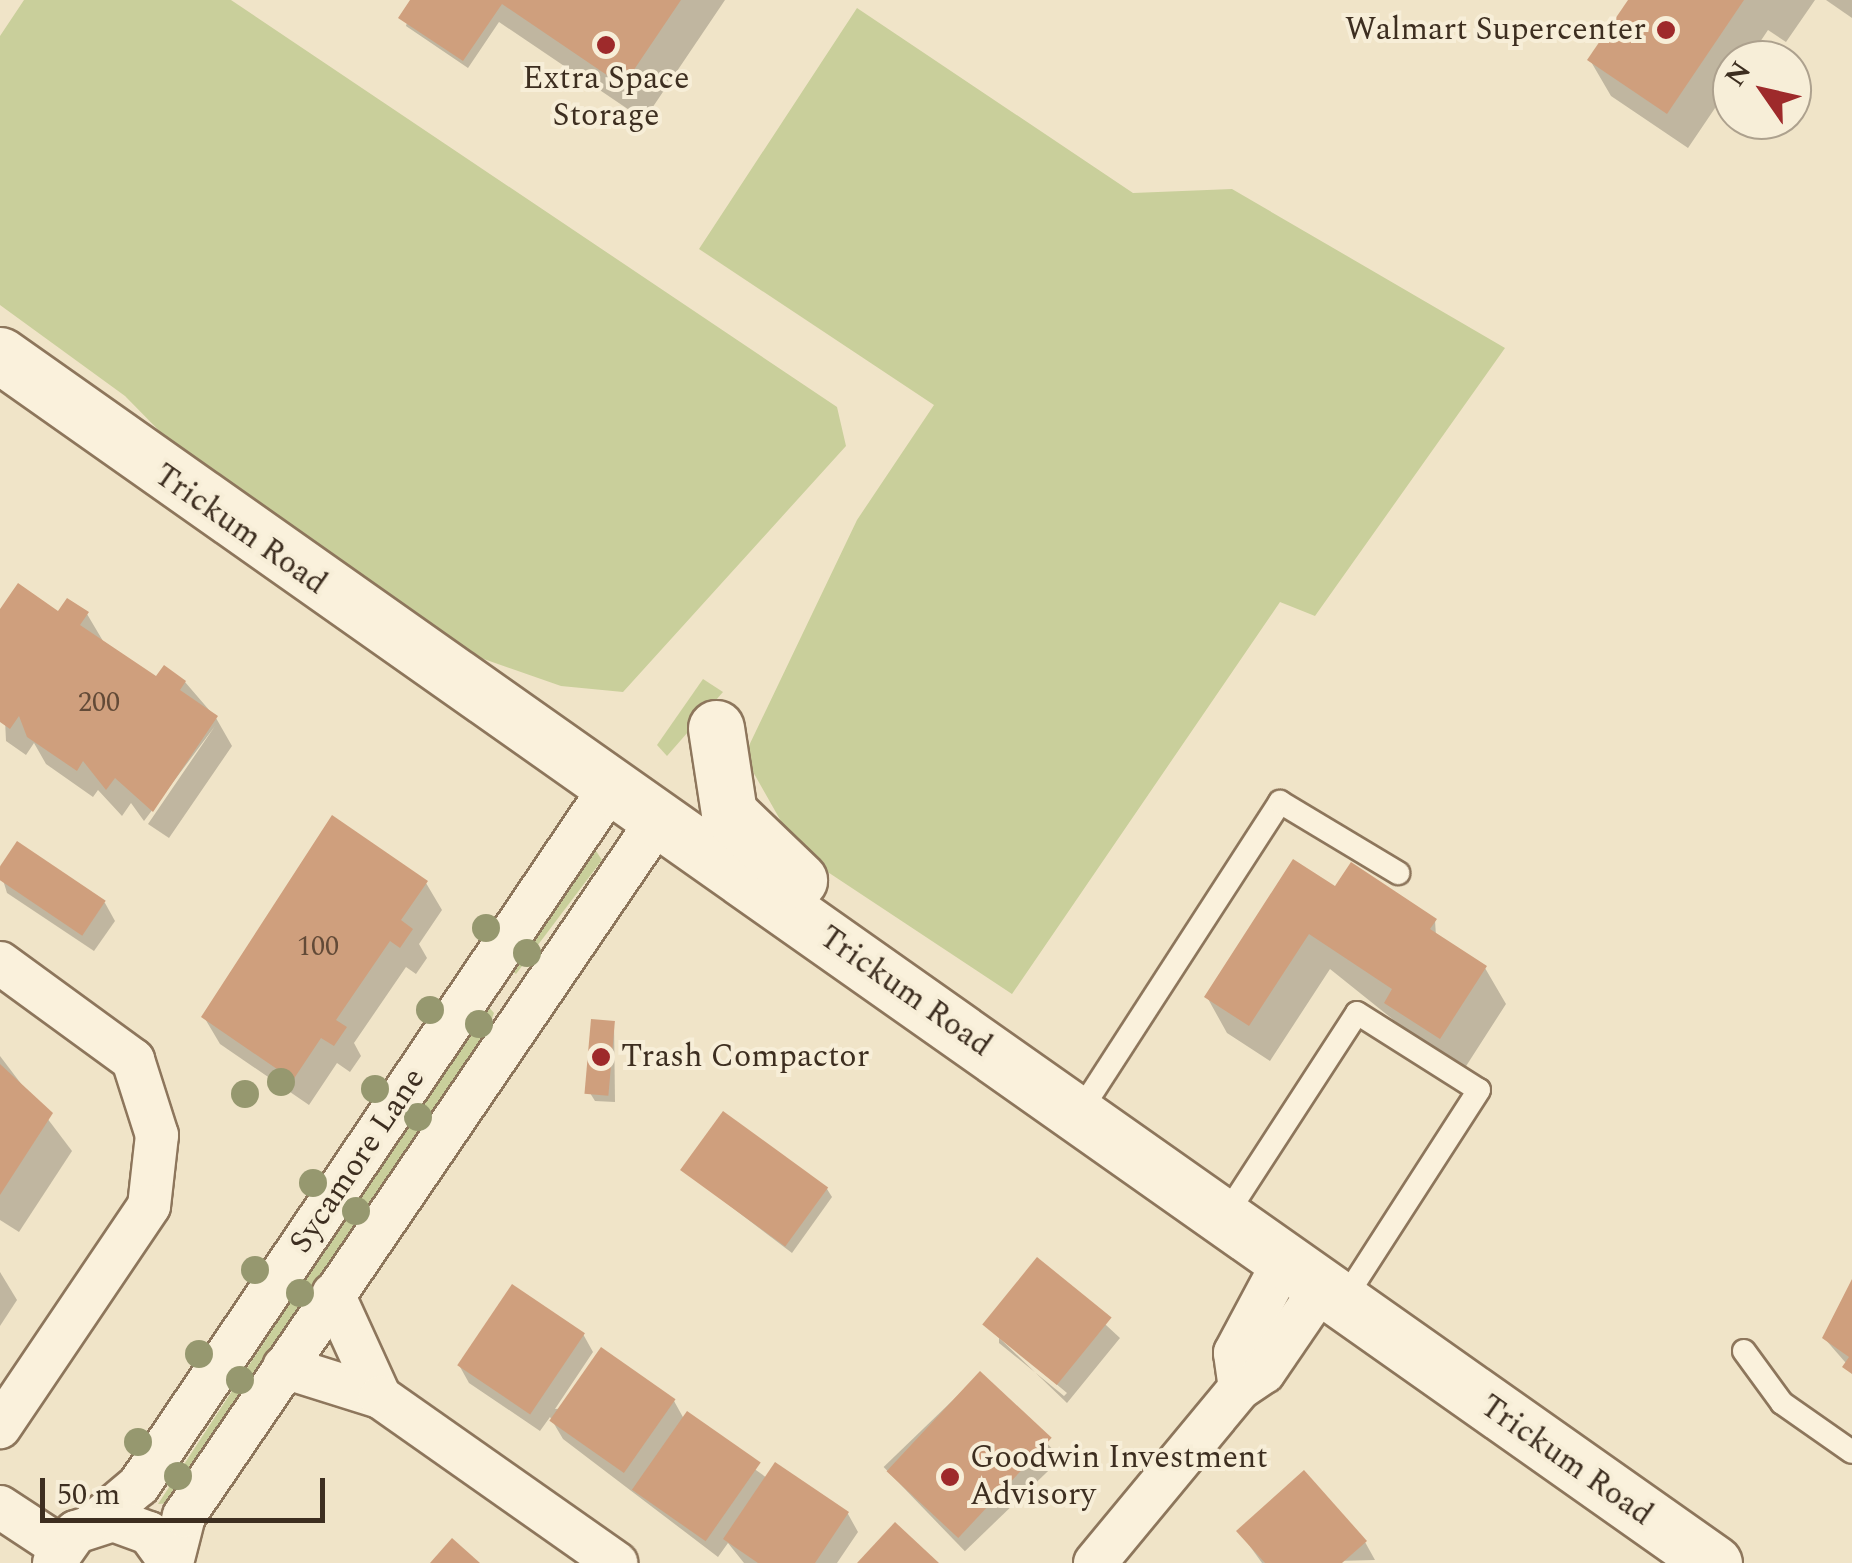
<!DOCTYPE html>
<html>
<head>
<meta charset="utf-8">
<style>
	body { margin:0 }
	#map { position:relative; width:1852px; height:1563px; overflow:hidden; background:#f0e4c8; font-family:Spectral,serif }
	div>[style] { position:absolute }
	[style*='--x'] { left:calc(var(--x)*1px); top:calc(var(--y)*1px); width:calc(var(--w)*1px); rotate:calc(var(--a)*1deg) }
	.green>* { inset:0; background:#c9cf9b }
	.shadow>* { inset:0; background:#0003; transform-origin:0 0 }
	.building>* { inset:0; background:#cf9f7d; transform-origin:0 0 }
	.roads { filter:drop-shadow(2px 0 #8d765c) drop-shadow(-2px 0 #8d765c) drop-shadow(0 2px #8d765c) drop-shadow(0 -2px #8d765c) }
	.lane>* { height:22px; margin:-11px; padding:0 11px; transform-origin:11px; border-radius:11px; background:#faf1dc }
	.street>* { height:42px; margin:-21px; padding:0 21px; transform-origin:21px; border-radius:21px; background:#faf1dc }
	.secondary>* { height:55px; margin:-27.5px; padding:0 27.5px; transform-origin:27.5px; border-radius:27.5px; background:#faf1dc }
	.trees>* { width:28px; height:28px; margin:-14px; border-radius:50%; background:#96986f }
	.dots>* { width:28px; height:28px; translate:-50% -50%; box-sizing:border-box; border:5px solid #f7eed8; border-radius:50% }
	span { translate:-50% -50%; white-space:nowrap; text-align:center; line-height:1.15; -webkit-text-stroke:8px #f7eed8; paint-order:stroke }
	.number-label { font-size:28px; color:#624a37 }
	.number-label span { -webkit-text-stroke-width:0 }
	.poi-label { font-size:32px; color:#3d2e20 }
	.right { translate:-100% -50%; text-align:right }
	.left { translate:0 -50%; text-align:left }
	.street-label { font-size:32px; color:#3d2e20 }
	.north { position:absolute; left:1712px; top:40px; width:100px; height:100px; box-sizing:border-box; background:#f7eed8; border:2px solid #ada18e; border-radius:50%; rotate:304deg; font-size:28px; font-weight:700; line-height:40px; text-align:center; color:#3d2e20 }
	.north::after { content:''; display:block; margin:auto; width:35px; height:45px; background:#9e2a2b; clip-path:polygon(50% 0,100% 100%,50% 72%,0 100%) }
	.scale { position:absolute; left:40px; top:1478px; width:285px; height:45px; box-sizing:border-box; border:5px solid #3d2e20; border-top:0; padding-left:12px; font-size:30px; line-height:35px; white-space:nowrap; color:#3d2e20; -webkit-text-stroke:8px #f7eed8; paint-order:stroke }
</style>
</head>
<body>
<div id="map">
	<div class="green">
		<div style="clip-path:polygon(24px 0,231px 0,837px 407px,846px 446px,623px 692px,561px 686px,478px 657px,183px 455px,125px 396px,0 305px,0 36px)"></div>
		<div style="clip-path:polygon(857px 8px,1133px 193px,1232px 189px,1505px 348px,1315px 616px,1280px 602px,1012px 994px,799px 853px,744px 756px,857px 520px,934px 405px,699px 249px)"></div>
		<div style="clip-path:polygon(703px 679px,723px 692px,667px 756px,657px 745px)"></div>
		<div style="clip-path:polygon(594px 848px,602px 860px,516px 974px,512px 971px)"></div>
		<div style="clip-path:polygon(486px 1004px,494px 1013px,487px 1032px,171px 1503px,158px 1504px)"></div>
	</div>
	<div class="shadow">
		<div style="clip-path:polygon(413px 0,725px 0,644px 120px,499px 22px,468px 68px,406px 26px)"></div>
		<div style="clip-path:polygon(1631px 0,1815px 0,1786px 42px,1768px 30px,1748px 60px,1732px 60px,1732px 83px,1688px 148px,1611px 96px,1590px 60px)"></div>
		<div style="clip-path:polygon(1826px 0,1852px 0,1852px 18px)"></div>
		<div style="clip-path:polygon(0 614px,87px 614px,103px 641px,156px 680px,185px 682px,216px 718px,232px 746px,169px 838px,148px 824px,215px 726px,144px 821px,131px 803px,122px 816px,98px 790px,93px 797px,46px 764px,34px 743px,26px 755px,6px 741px)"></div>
		<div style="clip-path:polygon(17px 845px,105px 903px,115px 921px,94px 951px,7px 893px,0 870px)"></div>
		<div style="clip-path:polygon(426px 883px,442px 910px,419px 944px,427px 958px,416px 974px,406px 967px,354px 1043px,361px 1056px,350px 1072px,337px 1063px,309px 1105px,220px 1044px,204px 1017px)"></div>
		<div style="clip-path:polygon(1343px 894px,1435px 920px,1436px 936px,1485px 968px,1506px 1004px,1461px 1074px,1330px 969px,1270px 1061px,1227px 1033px,1207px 997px)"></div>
		<div style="clip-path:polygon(614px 1023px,615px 1102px,595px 1101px,590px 1093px)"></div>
		<div style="clip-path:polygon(0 1056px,72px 1151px,19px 1232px,0 1220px)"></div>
		<div style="clip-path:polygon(683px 1170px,827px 1189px,832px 1197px,792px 1253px)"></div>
		<div style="clip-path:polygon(evenodd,1037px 1261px,1120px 1338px,1067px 1403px,989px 1328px,1037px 1261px,999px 1336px,1067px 1393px,1064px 1396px,999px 1343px,999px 1336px)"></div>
		<div style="clip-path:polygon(0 1272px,17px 1300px,0 1326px)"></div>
		<div style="clip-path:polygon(1852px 1286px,1852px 1370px,1825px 1339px)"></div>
		<div style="clip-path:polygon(583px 1334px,593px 1352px,555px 1409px,674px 1401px,684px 1419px,767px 1478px,848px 1514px,858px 1532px,837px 1563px,744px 1563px,728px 1543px,718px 1557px,563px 1439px,550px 1417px,540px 1431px,469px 1383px,459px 1365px)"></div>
		<div style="left:980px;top:1374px;width:117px;height:134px;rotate:46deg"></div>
		<div style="clip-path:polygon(1239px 1531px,1365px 1542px,1375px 1560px,1262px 1563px)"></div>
	</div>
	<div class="building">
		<div style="clip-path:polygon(410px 0,681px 0,623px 86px,502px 4px,463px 61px,398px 18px)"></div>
		<div style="clip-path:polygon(1628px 0,1744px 0,1667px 114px,1587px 60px)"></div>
		<div style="clip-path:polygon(18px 583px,58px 611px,67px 598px,89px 612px,80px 625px,156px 676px,164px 665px,186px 681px,180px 690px,218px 716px,153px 812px,115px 778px,106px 790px,83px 761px,77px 771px,27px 737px,19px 716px,10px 729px,0 722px,0 609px)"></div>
		<div style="clip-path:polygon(332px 815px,428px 881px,401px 920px,413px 929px,400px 948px,390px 941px,336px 1020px,347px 1027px,334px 1046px,321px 1038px,293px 1080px,201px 1017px)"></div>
		<div style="left:17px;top:841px;width:107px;height:42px;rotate:34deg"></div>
		<div style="clip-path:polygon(1293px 859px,1335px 886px,1351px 862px,1437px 919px,1430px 929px,1487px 966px,1440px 1039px,1384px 1003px,1392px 989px,1309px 934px,1249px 1026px,1204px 997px)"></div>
		<div style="left:591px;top:1019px;width:24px;height:75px;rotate:5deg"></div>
		<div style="clip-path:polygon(0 1064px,53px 1113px,0 1195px)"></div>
		<div style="left:723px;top:1111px;width:130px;height:73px;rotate:36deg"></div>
		<div style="left:1037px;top:1257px;width:96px;height:87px;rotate:39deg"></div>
		<div style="clip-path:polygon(1852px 1279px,1852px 1374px,1842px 1367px,1849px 1357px,1822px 1338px)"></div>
		<div style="left:512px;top:1284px;width:88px;height:98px;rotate:34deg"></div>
		<div style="left:601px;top:1347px;width:91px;height:90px;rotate:35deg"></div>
		<div style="left:980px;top:1371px;width:98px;height:137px;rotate:43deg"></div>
		<div style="left:687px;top:1411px;width:90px;height:96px;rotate:35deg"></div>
		<div style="clip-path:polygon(775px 1462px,849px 1512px,815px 1563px,758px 1563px,723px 1539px)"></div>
		<div style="clip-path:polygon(1304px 1470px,1367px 1541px,1342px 1563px,1265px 1563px,1236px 1531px)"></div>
		<div style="clip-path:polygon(895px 1522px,939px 1563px,857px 1563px)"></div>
		<div style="clip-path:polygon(452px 1538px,480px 1563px,430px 1563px)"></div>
	</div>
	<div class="roads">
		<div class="lane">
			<div style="--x:1077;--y:1116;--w:374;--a:-57.1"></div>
			<div style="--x:1280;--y:802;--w:138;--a:31"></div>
			<div style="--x:1224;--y:1218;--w:244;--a:-57"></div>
			<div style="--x:1357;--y:1013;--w:144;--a:32.3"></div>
			<div style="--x:1479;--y:1090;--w:255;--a:122.8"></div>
			<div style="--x:1744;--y:1351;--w:64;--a:53.8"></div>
			<div style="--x:1782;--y:1403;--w:85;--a:35"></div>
		</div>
		<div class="street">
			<div style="--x:0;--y:963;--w:165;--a:36.1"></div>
			<div style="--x:133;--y:1060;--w:79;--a:72.3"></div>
			<div style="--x:157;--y:1135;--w:71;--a:96.4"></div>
			<div style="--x:149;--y:1206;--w:267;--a:124"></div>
			<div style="--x:1283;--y:1263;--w:102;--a:118.1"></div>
			<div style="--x:1235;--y:1353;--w:35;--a:82"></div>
			<div style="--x:1240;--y:1388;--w:29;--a:-34"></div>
			<div style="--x:1264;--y:1372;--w:99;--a:-55.7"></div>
			<div style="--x:284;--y:1367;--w:101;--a:17.4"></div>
			<div style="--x:380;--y:1397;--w:113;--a:-114.5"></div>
			<div style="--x:380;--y:1397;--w:289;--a:35.1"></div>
			<div style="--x:0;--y:1507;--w:73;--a:33.3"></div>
			<div style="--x:94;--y:1523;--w:59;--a:-40.2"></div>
			<div style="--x:139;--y:1485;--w:841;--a:-55.95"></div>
			<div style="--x:54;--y:1563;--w:38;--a:-55"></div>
			<div style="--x:76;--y:1532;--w:39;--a:-18"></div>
			<div style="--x:113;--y:1520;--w:38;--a:20"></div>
			<div style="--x:149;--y:1533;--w:37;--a:54"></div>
			<div style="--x:172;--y:1563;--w:49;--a:-75.7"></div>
			<div style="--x:184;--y:1516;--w:842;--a:-55.74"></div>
			<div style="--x:1095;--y:1563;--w:227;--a:-50.4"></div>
		</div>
		<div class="secondary">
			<div style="--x:0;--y:355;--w:2097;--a:35.18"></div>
			<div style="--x:716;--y:728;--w:86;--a:81.3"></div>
			<div style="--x:729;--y:813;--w:97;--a:43.7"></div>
		</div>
	</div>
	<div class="trees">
		<div style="left:486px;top:928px"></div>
		<div style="left:527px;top:953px"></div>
		<div style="left:430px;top:1010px"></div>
		<div style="left:479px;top:1024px"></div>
		<div style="left:281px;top:1082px"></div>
		<div style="left:375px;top:1089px"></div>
		<div style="left:245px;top:1094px"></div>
		<div style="left:418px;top:1117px"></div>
		<div style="left:313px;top:1183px"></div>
		<div style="left:356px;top:1211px"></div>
		<div style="left:255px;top:1270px"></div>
		<div style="left:300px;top:1293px"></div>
		<div style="left:199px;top:1354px"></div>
		<div style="left:240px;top:1380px"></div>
		<div style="left:138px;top:1442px"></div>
		<div style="left:178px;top:1476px"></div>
	</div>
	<div class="dots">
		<div style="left:1666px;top:30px;background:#9e2a2b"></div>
		<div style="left:606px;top:45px;background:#9e2a2b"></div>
		<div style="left:601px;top:1057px;background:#9e2a2b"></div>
		<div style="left:950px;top:1477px;background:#9e2a2b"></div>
	</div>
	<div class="number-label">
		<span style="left:99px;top:703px">200</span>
		<span style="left:318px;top:947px">100</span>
	</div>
	<div class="poi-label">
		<span class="right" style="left:1646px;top:30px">Walmart Supercenter</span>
		<span style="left:606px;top:98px">Extra Space<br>Storage</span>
		<span class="left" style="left:621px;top:1057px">Trash Compactor</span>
		<span class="left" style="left:970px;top:1477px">Goodwin Investment<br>Advisory</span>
	</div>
	<div class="street-label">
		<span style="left:240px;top:530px;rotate:35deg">Trickum Road</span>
		<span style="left:905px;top:992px;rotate:35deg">Trickum Road</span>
		<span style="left:358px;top:1161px;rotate:-56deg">Sycamore Lane</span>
		<span style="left:1566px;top:1461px;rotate:35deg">Trickum Road</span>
	</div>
	<div class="north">N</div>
	<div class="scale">50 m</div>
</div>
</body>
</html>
